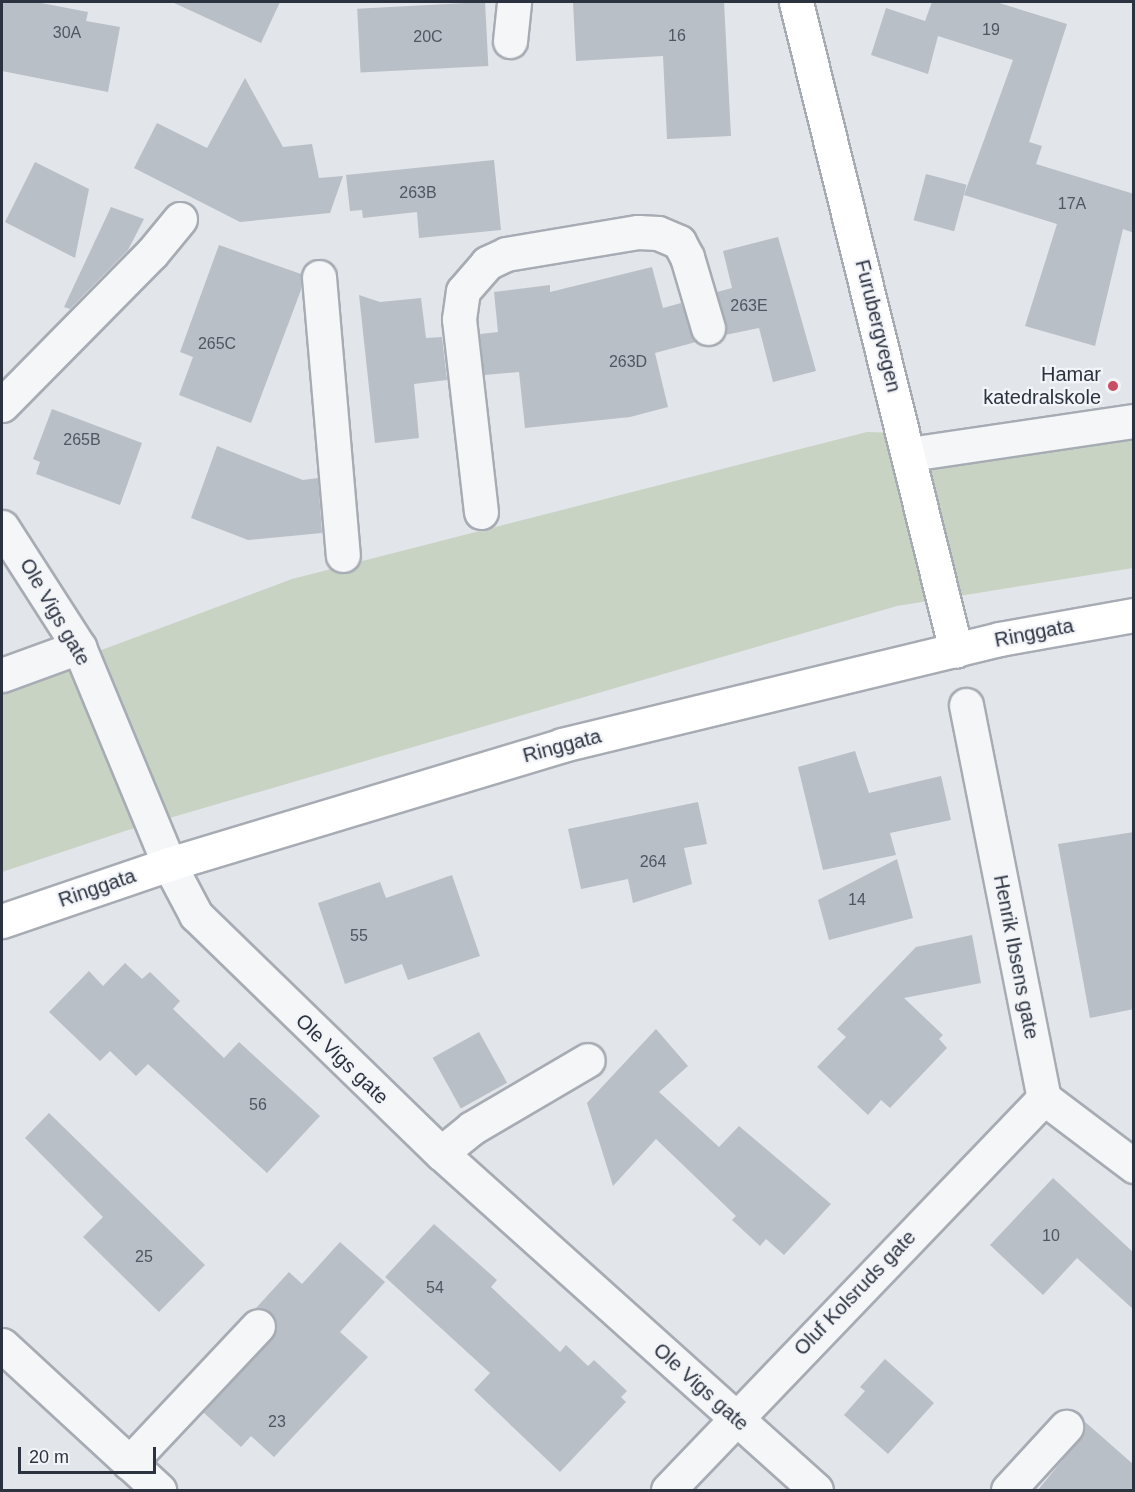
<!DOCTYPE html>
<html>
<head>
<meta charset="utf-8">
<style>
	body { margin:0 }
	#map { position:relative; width:1135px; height:1492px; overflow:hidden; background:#e2e5ea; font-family:Helvetica,sans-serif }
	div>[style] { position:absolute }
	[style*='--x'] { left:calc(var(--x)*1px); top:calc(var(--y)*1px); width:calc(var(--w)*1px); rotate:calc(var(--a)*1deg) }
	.green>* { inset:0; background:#c8d3c4 }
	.building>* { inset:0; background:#b9bfc6; transform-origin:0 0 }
	.roads { filter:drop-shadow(2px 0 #a7acb4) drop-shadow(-2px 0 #a7acb4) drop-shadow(0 2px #a7acb4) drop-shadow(0 -2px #a7acb4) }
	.minor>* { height:33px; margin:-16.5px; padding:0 16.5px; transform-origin:16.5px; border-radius:16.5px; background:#f5f6f8 }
	.major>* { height:33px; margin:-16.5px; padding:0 16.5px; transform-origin:16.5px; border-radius:16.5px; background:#fff }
	.dots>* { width:16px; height:16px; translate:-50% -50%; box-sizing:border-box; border:3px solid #f2f4f7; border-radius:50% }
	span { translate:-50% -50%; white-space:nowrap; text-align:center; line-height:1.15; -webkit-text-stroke:4.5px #f2f4f7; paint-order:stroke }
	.number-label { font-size:16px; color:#4e5662 }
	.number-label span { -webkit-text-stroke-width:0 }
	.street-label { font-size:20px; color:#2b3341 }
	.poi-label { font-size:20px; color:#2b3341 }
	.right { translate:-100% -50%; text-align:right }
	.frame { position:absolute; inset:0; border:3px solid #2b3341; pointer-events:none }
	.scale { position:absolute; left:18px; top:1447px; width:138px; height:27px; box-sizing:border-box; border:3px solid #2b3341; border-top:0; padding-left:8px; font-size:18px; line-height:21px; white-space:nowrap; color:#2b3341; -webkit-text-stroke:4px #f2f4f7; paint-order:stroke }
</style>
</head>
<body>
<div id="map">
	<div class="green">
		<div style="clip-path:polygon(867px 432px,1133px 441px,1133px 568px,897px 606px,125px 831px,2px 872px,2px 687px,292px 579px)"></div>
	</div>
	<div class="building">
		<div style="clip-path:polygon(2px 2px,36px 2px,88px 12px,86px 21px,120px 27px,108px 92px,2px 71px)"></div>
		<div style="clip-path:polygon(172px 2px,280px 2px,261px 43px)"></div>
		<div style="left:485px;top:2px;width:64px;height:128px;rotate:87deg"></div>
		<div style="clip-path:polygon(573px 2px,724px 2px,731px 136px,667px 139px,663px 56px,576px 61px)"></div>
		<div style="clip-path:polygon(932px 2px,996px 2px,1067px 24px,1029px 142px,1042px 146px,1036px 164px,1134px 194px,1134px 233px,1123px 229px,1095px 346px,1025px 326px,1057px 224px,964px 195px,1013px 60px,938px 36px,928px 74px,871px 55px,886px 8px,925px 21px)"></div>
		<div style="clip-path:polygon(245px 78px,283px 147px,312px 144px,319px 178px,343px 176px,330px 213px,240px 222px,134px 168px,157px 123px,207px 148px)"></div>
		<div style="clip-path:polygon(494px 160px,501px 230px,419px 238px,417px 212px,363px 218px,362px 210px,350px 211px,346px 175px)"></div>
		<div style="clip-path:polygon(35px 162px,89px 189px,75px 258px,5px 222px)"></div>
		<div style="left:926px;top:174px;width:42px;height:48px;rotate:15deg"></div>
		<div style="clip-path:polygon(111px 207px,144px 219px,128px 250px,70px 309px,64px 307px)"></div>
		<div style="clip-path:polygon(778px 237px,816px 371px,773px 382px,759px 328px,725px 335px,717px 292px,732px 288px,723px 251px)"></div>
		<div style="clip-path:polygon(219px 245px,301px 274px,301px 290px,251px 423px,179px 395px,193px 357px,180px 352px)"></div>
		<div style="clip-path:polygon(652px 267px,663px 308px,681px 303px,696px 342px,655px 353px,668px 407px,630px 417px,525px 428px,519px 372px,484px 375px,480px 334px,498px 332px,494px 292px,550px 285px,550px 292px)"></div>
		<div style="clip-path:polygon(359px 295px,380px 302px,421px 298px,426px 338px,442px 337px,447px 380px,414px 384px,419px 438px,375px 443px)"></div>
		<div style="clip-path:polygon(52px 409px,142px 443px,120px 505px,36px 474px,40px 462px,33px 459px)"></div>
		<div style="clip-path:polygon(217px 446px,303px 480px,318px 478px,322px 533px,248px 540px,191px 518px)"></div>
		<div style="clip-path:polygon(855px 751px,869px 793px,941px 776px,951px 820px,890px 833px,896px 855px,823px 870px,798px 767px)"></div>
		<div style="clip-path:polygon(698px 802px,707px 844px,684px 848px,692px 884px,633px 903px,628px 879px,581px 889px,568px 829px)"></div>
		<div style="clip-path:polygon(1134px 832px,1134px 1009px,1090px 1018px,1058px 844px)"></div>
		<div style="clip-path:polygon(897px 859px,913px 918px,829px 940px,818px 900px)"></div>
		<div style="clip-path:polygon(452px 875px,480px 956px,408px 980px,402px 964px,345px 984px,318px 903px,380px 882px,386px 898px)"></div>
		<div style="clip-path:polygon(972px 935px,981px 983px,904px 998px,943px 1035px,939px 1039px,947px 1048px,890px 1108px,881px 1100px,868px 1115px,817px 1067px,846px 1037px,837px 1029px,916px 947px)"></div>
		<div style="clip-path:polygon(125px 963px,142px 979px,150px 972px,180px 1001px,173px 1009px,224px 1058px,239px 1042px,320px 1116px,267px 1173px,148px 1064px,136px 1076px,110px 1051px,100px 1061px,49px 1012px,89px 971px,103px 986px)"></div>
		<div style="clip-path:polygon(656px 1029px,688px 1066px,659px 1092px,719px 1147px,739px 1126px,831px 1204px,784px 1255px,766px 1239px,760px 1246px,732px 1220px,736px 1216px,656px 1139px,613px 1186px,587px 1103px)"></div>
		<div style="left:479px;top:1032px;width:58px;height:53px;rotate:61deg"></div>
		<div style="clip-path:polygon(49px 1113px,205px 1265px,159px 1312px,83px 1237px,103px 1217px,25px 1138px)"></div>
		<div style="clip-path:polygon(1053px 1178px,1134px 1253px,1134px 1310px,1077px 1258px,1043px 1295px,990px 1245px)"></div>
		<div style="clip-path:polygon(434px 1224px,497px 1280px,491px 1287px,560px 1352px,566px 1345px,588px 1366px,594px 1360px,627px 1391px,621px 1397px,626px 1402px,560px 1472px,474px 1390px,490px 1373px,385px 1277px)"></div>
		<div style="clip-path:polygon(340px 1242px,385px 1282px,340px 1332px,368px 1357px,274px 1457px,251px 1436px,241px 1447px,203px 1412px,276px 1331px,271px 1313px,256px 1308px,289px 1272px,302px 1284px)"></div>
		<div style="clip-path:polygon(885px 1359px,934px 1403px,888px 1454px,844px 1415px,865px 1391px,860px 1387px)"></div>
		<div style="clip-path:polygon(1084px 1421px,1134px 1465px,1134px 1491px,1037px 1491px,1080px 1439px)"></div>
	</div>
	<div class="roads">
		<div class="minor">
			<div style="--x:510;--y:41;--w:39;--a:-84"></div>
			<div style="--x:319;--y:277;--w:279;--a:85.1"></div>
			<div style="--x:2;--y:405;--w:214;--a:-45.4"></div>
			<div style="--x:152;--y:253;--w:44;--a:-50.5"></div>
			<div style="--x:910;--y:454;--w:226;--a:-8.4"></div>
			<div style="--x:481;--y:512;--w:194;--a:-96.5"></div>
			<div style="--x:459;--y:319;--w:28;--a:-82"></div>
			<div style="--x:463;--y:291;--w:37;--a:-49"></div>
			<div style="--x:487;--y:263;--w:21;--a:-25"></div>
			<div style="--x:506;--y:254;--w:134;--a:-9.5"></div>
			<div style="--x:638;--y:232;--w:20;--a:3"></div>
			<div style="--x:658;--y:233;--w:23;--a:23"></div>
			<div style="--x:679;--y:242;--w:17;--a:62"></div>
			<div style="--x:687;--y:257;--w:74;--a:73.5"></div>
			<div style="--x:2;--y:527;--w:143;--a:57.3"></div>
			<div style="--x:79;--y:647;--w:235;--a:67.5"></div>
			<div style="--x:169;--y:864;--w:58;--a:62.1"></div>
			<div style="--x:196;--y:915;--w:342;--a:44.2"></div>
			<div style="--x:441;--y:1153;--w:504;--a:41.94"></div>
			<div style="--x:2;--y:675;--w:82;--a:-20"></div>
			<div style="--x:966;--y:705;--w:401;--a:78.8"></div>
			<div style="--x:1044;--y:1098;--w:113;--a:37.1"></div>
			<div style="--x:441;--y:1153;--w:40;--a:-39"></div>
			<div style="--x:472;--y:1128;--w:134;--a:-30.4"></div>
			<div style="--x:2;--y:1345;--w:214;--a:42.7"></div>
			<div style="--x:129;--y:1463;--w:188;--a:-46.7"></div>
			<div style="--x:668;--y:1490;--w:543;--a:-46.19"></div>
			<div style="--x:1008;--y:1490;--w:86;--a:-47.4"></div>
		</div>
		<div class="major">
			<div style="--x:796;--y:2;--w:668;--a:76.15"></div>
			<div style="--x:2;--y:921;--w:176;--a:-18.8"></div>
			<div style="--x:169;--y:864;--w:411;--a:-16.8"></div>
			<div style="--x:562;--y:745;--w:450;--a:-13.6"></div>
			<div style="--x:999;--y:639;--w:137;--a:-10.1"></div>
		</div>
	</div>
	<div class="dots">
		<div style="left:1113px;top:386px;background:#c84e62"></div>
	</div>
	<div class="number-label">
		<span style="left:991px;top:30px">19</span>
		<span style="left:67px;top:33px">30A</span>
		<span style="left:677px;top:36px">16</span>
		<span style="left:428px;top:37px">20C</span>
		<span style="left:418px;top:193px">263B</span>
		<span style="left:1072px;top:204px">17A</span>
		<span style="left:749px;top:306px">263E</span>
		<span style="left:217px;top:344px">265C</span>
		<span style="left:628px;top:362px">263D</span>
		<span style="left:82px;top:440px">265B</span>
		<span style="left:653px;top:862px">264</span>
		<span style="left:857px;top:900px">14</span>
		<span style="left:359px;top:936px">55</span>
		<span style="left:258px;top:1105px">56</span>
		<span style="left:1051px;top:1236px">10</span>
		<span style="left:144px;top:1257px">25</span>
		<span style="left:435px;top:1288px">54</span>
		<span style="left:277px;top:1422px">23</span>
	</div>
	<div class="street-label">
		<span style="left:878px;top:326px;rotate:76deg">Furubergvegen</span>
		<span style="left:55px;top:612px;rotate:60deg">Ole Vigs gate</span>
		<span style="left:1034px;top:633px;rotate:-11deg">Ringgata</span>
		<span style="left:562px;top:746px;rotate:-15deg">Ringgata</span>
		<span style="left:97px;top:888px;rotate:-19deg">Ringgata</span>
		<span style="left:1016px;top:957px;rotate:79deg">Henrik Ibsens gate</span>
		<span style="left:342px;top:1059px;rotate:44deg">Ole Vigs gate</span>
		<span style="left:855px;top:1293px;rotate:-46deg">Oluf Kolsruds gate</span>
		<span style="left:701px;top:1387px;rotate:42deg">Ole Vigs gate</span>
	</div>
	<div class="poi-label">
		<span class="right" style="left:1101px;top:386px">Hamar<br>katedralskole</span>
	</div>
	<div class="frame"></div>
	<div class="scale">20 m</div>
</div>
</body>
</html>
